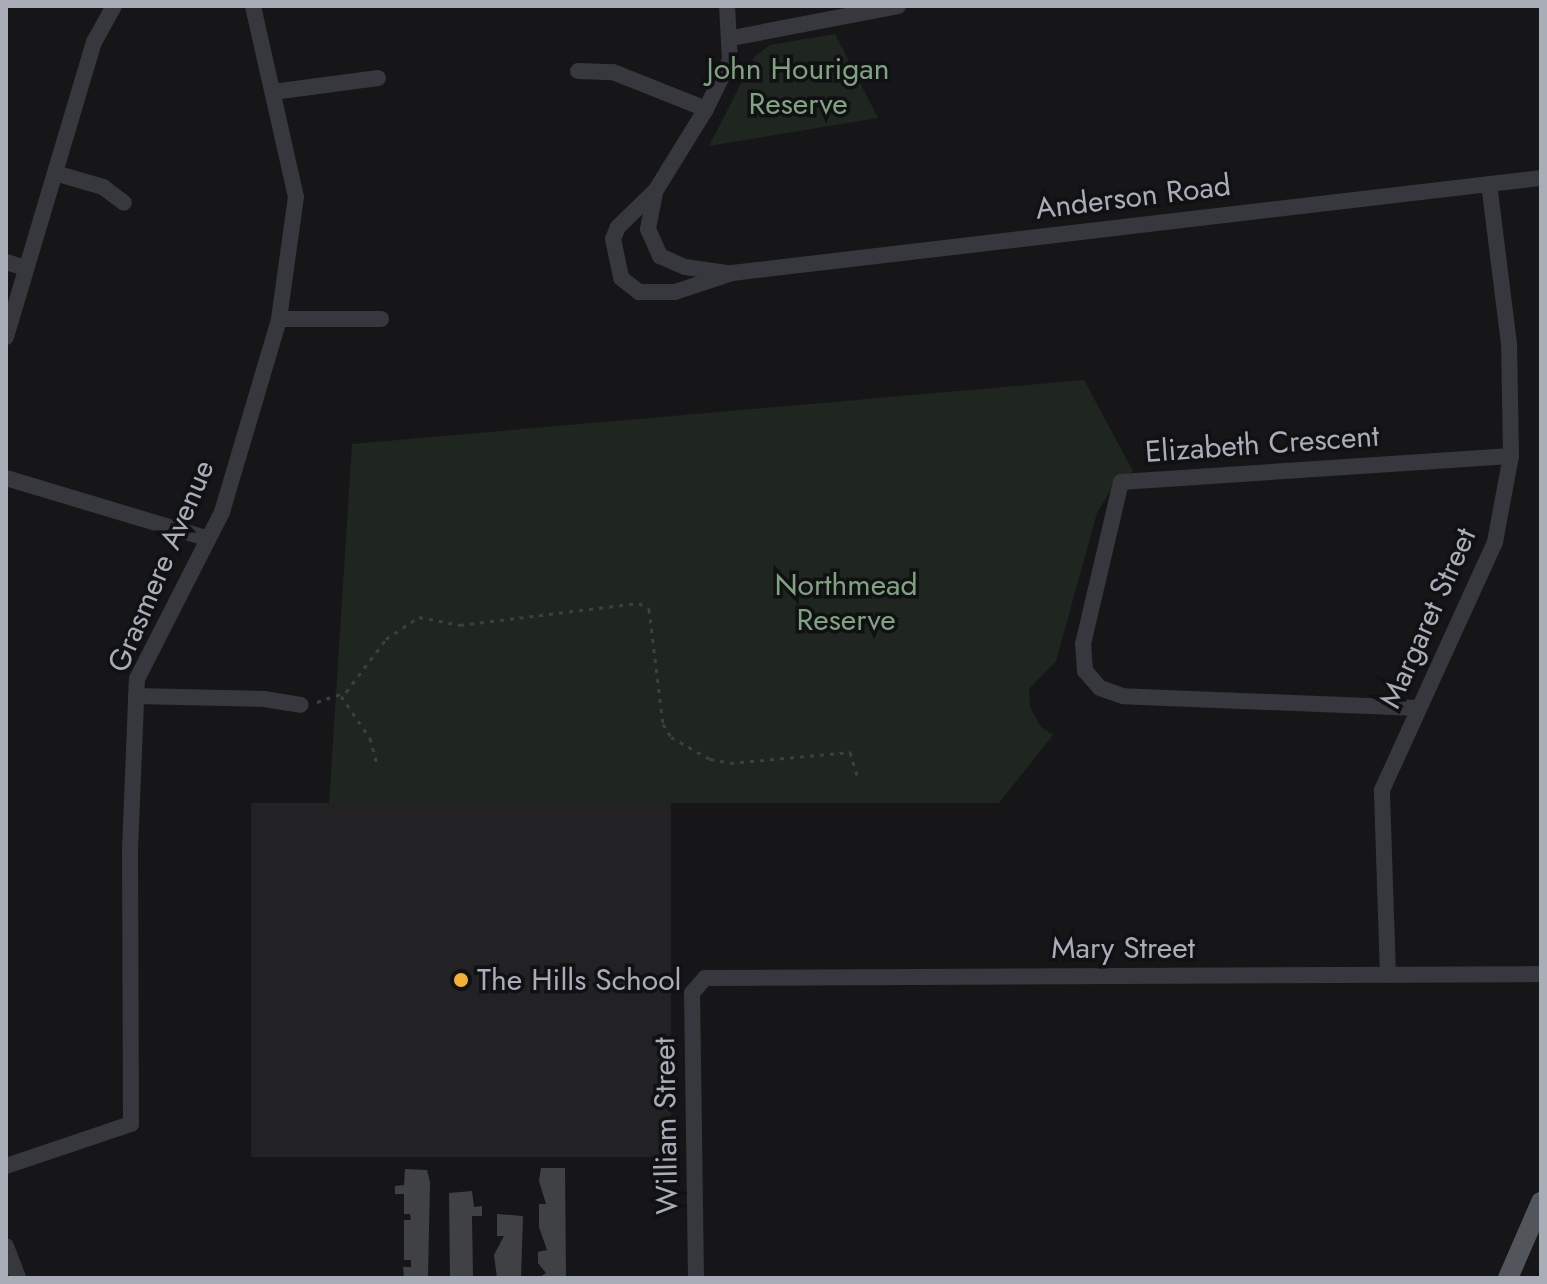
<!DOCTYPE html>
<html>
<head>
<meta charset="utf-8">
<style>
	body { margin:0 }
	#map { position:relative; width:1547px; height:1284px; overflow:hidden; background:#161618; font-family:Jost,sans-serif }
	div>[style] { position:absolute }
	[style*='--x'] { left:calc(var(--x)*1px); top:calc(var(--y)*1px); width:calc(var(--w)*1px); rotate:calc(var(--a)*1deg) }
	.built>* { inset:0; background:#222225; transform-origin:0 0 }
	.green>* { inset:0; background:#1e261f }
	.building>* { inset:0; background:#404145 }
	.path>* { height:3px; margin-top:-1.5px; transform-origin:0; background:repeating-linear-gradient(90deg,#3d3f44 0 4px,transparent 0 10px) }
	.minor>* { height:16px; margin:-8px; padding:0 8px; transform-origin:8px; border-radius:8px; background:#37383d }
	.major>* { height:20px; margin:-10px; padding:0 10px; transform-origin:10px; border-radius:10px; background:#53555c }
	.dots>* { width:22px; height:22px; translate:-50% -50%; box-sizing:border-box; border:4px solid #111113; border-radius:50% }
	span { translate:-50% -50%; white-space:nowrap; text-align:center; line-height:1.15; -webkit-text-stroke:7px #111113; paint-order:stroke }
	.park-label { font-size:30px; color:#7fa381 }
	.street-label { font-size:30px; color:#a8adb8 }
	.poi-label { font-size:30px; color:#a8adb8 }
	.left { translate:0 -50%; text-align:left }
	.frame { position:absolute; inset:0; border:8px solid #a8adb8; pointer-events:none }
</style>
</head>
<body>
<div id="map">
	<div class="built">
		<div style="left:251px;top:803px;width:420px;height:354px"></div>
	</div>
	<div class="green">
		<div style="clip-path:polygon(835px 34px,878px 118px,709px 146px,755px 56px,770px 45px)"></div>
		<div style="clip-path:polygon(1084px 380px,1133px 471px,1113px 486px,1097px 513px,1056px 661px,1029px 689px,1030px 707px,1041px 727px,1053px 735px,999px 803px,329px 803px,352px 444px)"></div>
	</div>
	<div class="building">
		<div style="clip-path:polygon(541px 1168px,565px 1168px,566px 1278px,539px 1278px,546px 1273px,538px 1263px,538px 1252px,547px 1250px,539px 1227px,539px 1204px,546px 1204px,539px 1181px)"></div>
		<div style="clip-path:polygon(405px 1169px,427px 1170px,430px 1182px,428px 1278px,404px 1278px,403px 1267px,411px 1267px,411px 1260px,404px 1260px,404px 1220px,411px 1220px,410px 1214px,404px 1214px,404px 1194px,395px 1194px,395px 1186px,404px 1185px)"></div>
		<div style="clip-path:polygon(472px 1191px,474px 1207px,482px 1206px,482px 1216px,472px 1216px,473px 1278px,450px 1278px,449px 1193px)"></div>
		<div style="clip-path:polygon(497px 1214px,523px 1216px,521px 1278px,497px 1278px,494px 1255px,504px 1236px,497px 1236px)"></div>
	</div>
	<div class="path">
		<div style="--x:341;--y:696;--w:51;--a:55.4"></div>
		<div style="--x:370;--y:738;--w:27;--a:75"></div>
		<div style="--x:317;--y:702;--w:31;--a:-19"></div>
		<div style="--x:346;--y:692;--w:66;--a:-53"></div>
		<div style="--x:386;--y:639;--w:40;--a:-34"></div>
		<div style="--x:419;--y:617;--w:42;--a:11"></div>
		<div style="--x:460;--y:625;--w:180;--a:-7"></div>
		<div style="--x:639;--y:603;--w:12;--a:31"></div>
		<div style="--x:649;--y:609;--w:116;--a:83.1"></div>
		<div style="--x:663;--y:724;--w:15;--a:58"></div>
		<div style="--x:671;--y:737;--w:45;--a:29.4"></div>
		<div style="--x:710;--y:759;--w:20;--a:11"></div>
		<div style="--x:730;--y:763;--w:121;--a:-5.2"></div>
		<div style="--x:850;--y:752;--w:30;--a:73"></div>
	</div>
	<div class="minor">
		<div style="--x:727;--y:6;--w:54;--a:86.8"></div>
		<div style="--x:730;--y:60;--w:55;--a:116.1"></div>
		<div style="--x:706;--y:109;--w:95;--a:121.7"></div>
		<div style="--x:656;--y:190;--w:53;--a:135.8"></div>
		<div style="--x:618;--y:227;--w:13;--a:113"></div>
		<div style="--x:613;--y:239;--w:40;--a:78"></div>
		<div style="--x:621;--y:278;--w:23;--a:38"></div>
		<div style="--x:639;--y:292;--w:36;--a:0"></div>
		<div style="--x:675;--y:292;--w:60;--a:-18.4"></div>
		<div style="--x:732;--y:273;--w:815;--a:-6.7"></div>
		<div style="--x:732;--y:38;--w:169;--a:-10.9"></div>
		<div style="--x:578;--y:71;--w:35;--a:2"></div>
		<div style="--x:613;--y:72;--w:100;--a:21.7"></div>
		<div style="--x:273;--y:92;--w:106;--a:-7.6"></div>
		<div style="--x:55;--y:173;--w:50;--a:16.3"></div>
		<div style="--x:103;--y:187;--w:26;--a:37"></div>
		<div style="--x:655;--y:193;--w:37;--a:101"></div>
		<div style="--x:648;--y:229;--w:30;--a:66"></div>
		<div style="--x:660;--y:256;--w:27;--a:24"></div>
		<div style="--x:685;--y:267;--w:42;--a:8.1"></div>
		<div style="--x:6;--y:262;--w:21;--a:17"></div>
		<div style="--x:279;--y:319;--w:102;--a:0"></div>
		<div style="--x:6;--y:337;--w:308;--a:-73.4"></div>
		<div style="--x:94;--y:42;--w:41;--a:-60.9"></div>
		<div style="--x:6;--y:478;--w:209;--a:16.7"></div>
		<div style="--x:136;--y:696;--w:128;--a:1.3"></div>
		<div style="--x:264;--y:699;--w:37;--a:9"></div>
		<div style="--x:1418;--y:708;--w:295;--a:-177.7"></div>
		<div style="--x:1123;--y:696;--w:24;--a:-161"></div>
		<div style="--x:1100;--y:688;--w:23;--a:-131"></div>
		<div style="--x:1085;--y:671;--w:27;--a:-94"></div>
		<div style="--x:1083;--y:644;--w:166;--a:-76.8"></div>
		<div style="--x:1121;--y:482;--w:391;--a:-3.8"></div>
		<div style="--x:1388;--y:975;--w:185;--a:-91.9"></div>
		<div style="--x:1382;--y:790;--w:273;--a:-65.5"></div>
		<div style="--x:1495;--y:542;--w:87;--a:-79.5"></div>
		<div style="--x:1511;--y:456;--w:112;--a:-91"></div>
		<div style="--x:1509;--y:344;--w:161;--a:-97.1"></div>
		<div style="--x:6;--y:1166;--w:132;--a:-18.6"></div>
		<div style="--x:131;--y:1124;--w:274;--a:-90.2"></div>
		<div style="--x:130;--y:850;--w:171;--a:-87.7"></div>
		<div style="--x:137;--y:679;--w:187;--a:-63"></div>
		<div style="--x:222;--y:512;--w:201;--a:-73.5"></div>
		<div style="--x:279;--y:319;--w:123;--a:-82.1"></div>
		<div style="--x:296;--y:197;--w:196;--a:-102.7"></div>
		<div style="--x:6;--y:1246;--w:34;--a:69"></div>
		<div style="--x:696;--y:1278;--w:285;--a:-90.8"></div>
		<div style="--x:692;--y:993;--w:20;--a:-49"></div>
		<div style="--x:705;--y:978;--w:836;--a:-0.27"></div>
	</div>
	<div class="major">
		<div style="--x:1508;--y:1278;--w:83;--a:-66.5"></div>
	</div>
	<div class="dots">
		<div style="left:461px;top:980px;background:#f2b134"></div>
	</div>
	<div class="park-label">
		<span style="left:798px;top:86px">John Hourigan<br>Reserve</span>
		<span style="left:846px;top:602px">Northmead<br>Reserve</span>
	</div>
	<div class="street-label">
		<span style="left:1133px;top:197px;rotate:-7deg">Anderson Road</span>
		<span style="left:1262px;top:444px;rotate:-4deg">Elizabeth Crescent</span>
		<span style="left:161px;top:566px;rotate:-67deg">Grasmere Avenue</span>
		<span style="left:1428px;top:618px;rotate:-66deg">Margaret Street</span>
		<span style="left:1123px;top:948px">Mary Street</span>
		<span style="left:666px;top:1126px;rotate:-91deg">William Street</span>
	</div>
	<div class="poi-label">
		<span class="left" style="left:477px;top:980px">The Hills School</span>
	</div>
	<div class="frame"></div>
</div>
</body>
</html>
